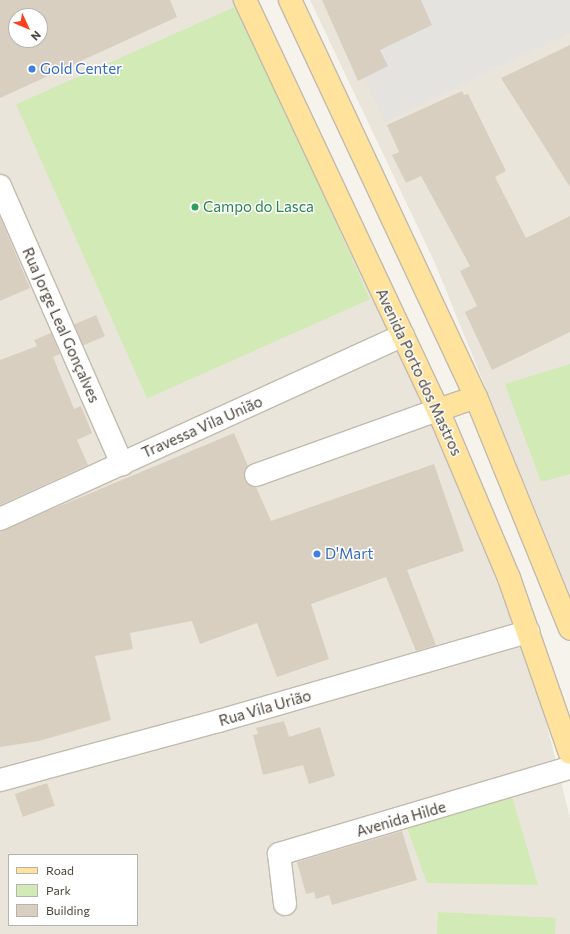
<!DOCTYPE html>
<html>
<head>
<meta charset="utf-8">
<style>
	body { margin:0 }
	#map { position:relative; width:570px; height:934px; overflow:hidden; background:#f6f3ec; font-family:Commissioner,sans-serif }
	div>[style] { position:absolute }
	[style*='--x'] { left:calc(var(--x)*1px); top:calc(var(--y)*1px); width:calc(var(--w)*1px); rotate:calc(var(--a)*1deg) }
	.residential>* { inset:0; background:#eae5da }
	.green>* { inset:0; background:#d2eab5; transform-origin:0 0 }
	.parking>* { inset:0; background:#e5e3e0 }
	.building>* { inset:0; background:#d8cfc1; transform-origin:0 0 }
	.roads { filter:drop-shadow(1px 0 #c2bbae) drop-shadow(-1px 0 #c2bbae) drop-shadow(0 1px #c2bbae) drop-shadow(0 -1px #c2bbae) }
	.minor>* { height:22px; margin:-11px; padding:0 11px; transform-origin:11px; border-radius:11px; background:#fff }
	.major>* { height:22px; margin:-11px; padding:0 11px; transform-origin:11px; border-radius:11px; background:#ffe39c }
	.dots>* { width:11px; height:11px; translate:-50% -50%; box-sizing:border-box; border:2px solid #fff; border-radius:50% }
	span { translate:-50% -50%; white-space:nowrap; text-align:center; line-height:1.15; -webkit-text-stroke:3px #fff; paint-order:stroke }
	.shop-label { font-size:15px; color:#366cbe }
	.left { translate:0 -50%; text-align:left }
	.leisure-label { font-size:15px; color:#27864d }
	.street-label { font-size:15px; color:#4b4439 }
	.legend { position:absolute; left:8px; top:854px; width:130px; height:72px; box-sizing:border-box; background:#fff; border:1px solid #b7b4b0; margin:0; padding:5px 7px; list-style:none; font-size:12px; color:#4b4439 }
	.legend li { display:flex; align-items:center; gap:8px; height:20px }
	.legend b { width:20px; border:1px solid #b7b4b0 }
	.north { position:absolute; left:8px; top:8px; width:40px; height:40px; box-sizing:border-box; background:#fff; border:1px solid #b7b4b0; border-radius:50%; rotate:134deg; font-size:11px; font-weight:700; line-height:16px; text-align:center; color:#4b4439 }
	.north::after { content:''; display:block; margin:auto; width:14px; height:18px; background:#fc3f1d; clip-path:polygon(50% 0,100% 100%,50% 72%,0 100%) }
</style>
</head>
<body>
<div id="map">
	<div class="residential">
		<div style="clip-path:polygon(evenodd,0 0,253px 0,532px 665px,570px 818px,570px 934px,0 934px,0 0,16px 16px,40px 16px,40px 40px,16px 40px,16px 16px,0 0,9px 855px,137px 855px,137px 925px,9px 925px,9px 855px)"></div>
		<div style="clip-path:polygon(310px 0,570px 0,570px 595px,434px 261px)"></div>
	</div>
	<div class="green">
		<div style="left:239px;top:5px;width:322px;height:244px;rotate:66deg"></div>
		<div style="clip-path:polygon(570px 364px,570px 474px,541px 482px,505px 384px)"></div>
		<div style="clip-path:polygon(511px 793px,538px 885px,427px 883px,407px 828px)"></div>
		<div style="clip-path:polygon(438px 912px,556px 918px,555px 934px,437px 934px)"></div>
	</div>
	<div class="parking">
		<div style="clip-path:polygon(383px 0,570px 0,570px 33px,385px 122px,338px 22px)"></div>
	</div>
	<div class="building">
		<div style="clip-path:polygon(evenodd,0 0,170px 0,177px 17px,0 98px,0 0,16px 16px,40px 16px,40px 40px,16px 40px,16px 16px)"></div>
		<div style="clip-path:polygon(322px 0,421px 0,432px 25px,380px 50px,388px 66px,358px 81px)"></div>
		<div style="clip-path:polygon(570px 45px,570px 187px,501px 78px)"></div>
		<div style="clip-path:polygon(462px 91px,464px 95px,468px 94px,506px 171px,495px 177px,526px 238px,570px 216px,570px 332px,492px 370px,465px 312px,477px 306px,460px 271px,470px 266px,421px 176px,406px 183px,392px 155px,399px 152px,387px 125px)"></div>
		<div style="clip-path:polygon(0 217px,30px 288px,0 301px)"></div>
		<div style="left:96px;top:315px;width:23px;height:24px;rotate:67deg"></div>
		<div style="clip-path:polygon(51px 333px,60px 354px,53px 357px,74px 409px,81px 406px,92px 433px,77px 440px,88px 465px,0 505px,0 360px,37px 346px,34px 340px)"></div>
		<div style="clip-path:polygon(234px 433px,248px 466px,244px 480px,256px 487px,271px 521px,434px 464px,464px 551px,407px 570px,436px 645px,416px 651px,386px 577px,311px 604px,329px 659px,277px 677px,257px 623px,200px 644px,192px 621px,130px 633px,133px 649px,95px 656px,111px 720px,39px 741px,0 747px,0 531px)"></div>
		<div style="clip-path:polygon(284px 721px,289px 737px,320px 727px,335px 776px,309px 784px,303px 765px,263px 775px,253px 735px,258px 734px,256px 728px)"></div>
		<div style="left:47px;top:783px;width:24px;height:34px;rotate:71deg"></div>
		<div style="clip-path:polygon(402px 831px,417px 880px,332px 905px,329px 895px,316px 899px,314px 892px,306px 894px,297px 862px)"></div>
	</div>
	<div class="roads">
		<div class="minor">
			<div style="--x:0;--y:186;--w:304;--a:66.3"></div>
			<div style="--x:256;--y:475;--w:193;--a:-19.7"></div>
			<div style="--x:0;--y:519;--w:443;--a:-24.5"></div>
			<div style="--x:0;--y:780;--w:227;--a:-15.1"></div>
			<div style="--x:219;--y:721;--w:322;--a:-16.1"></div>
			<div style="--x:285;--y:904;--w:50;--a:-96.8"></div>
			<div style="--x:279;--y:854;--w:303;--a:-16.5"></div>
		</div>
		<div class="major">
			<div style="--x:245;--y:0;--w:453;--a:64.8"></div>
			<div style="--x:438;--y:410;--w:182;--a:67.1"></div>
			<div style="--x:509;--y:578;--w:185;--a:70.8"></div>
			<div style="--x:290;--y:0;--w:438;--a:64.9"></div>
			<div style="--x:476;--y:397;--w:250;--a:67.9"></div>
			<div style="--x:438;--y:410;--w:40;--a:-18.9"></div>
		</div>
	</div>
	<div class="dots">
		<div style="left:32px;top:69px;background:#3f7fe0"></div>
		<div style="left:195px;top:207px;background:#2e9e5b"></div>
		<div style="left:317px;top:554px;background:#3f7fe0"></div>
	</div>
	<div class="shop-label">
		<span class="left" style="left:40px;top:69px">Gold Center</span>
		<span class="left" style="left:325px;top:554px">D'Mart</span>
	</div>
	<div class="leisure-label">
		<span class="left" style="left:203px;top:207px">Campo do Lasca</span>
	</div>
	<div class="street-label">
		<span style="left:61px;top:325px;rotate:66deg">Rua Jorge Leal Gonçalves</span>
		<span style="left:419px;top:372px;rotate:65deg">Avenida Porto dos Mastros</span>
		<span style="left:202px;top:427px;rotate:-24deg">Travessa Vila União</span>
		<span style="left:265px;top:708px;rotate:-16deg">Rua Vila Urião</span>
		<span style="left:401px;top:819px;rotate:-16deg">Avenida Hilde</span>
	</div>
	<ul class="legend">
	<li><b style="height:5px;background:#ffe39c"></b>Road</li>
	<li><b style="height:11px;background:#d2eab5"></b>Park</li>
	<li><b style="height:11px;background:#d8cfc1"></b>Building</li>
	</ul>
	<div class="north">N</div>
</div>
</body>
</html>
